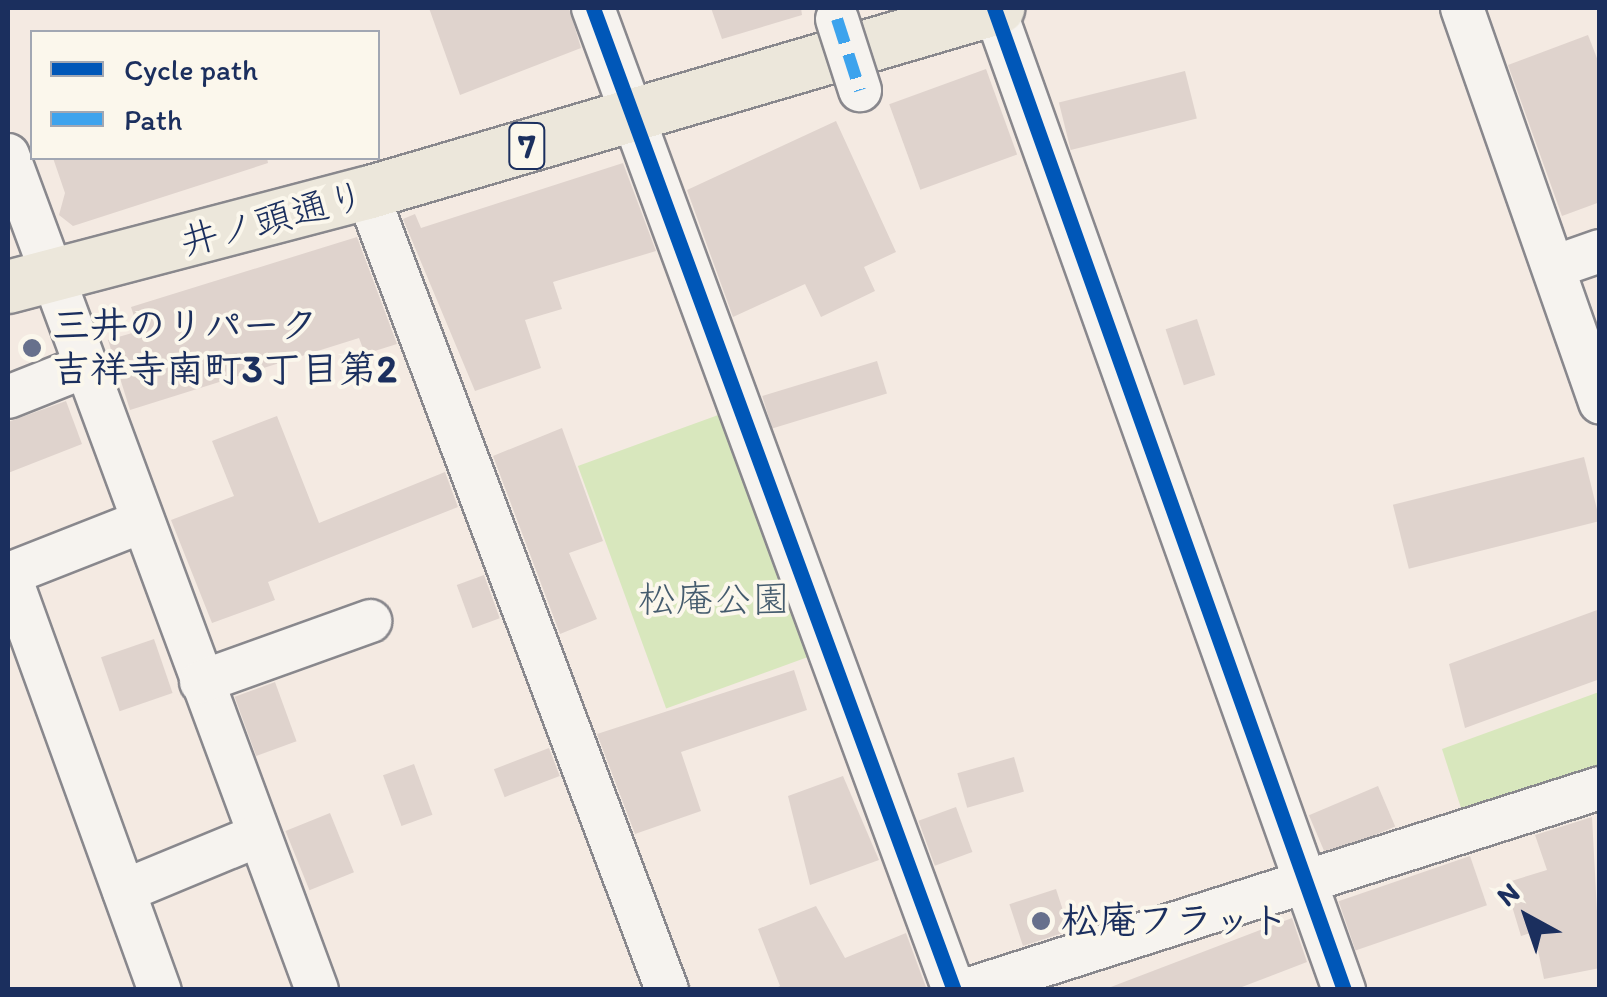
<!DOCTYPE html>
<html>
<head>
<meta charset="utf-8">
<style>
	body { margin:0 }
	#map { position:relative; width:1607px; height:997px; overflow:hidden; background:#f4eae2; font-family:Itim,"Klee One",sans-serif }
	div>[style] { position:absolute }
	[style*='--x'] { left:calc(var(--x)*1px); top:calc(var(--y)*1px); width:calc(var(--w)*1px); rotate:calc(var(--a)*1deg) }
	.green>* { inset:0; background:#d8e7bd; transform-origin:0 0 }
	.building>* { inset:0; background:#dfd3cd; transform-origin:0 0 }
	.roads { filter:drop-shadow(2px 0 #89888d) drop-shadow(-2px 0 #89888d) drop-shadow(0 2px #89888d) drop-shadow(0 -2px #89888d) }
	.minor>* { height:42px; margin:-21px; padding:0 21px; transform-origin:21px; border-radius:21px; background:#f6f3ef }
	.major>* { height:52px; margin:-26px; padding:0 26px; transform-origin:26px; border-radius:26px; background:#ece7db }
	.bridges { filter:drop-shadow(2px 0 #89888d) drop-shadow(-2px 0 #89888d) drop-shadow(0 2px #89888d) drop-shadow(0 -2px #89888d) }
	.minor-bridge>* { height:42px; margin:-21px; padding:0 21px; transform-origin:21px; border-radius:21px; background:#f6f3ef }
	.quiet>* { height:12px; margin-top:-6px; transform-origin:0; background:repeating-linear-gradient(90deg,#3da3ed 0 25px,transparent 0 37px) }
	.cycleway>* { height:15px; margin:-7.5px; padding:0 7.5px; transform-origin:7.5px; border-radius:7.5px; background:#0057b8 }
	.dots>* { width:28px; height:28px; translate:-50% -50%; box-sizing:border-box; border:5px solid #fbf7ec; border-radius:50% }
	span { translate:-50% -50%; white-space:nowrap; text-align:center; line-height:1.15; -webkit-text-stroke:8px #fbf7ec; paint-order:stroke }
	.shield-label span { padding:2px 8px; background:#fbf7ec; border:2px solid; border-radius:8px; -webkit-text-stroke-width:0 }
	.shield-label { font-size:35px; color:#1b2f5e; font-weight:700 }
	.street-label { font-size:38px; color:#1b2f5e }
	.poi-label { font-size:38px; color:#1b2f5e; font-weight:700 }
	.left { translate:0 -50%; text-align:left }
	.park-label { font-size:38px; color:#455c6e }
	.frame { position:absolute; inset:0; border:10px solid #1b2f5e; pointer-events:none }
	.legend { position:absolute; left:30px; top:30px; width:350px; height:130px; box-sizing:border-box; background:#fbf7ec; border:2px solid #a1a7b3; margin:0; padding:12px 18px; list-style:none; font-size:30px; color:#1b2f5e }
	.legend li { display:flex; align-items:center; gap:20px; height:50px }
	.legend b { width:50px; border:2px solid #a1a7b3 }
	.north { position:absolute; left:1477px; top:867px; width:100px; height:100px; -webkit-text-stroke:8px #fbf7ec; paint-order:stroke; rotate:320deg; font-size:28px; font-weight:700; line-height:40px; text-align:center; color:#1b2f5e }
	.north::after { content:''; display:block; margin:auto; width:35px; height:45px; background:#1b2f5e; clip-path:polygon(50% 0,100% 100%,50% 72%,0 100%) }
</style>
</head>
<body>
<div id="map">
	<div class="green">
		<div style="left:732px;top:410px;width:258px;height:164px;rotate:70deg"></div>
		<div style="clip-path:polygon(1599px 692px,1599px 765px,1462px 811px,1442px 749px)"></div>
	</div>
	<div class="building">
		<div style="clip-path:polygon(429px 8px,569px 8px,581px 48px,460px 95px)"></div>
		<div style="clip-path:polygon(711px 8px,801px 8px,802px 15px,722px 39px)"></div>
		<div style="clip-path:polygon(1588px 35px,1600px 66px,1600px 202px,1562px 216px,1508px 65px)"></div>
		<div style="left:986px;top:69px;width:91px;height:103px;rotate:70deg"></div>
		<div style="left:1185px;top:71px;width:49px;height:130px;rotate:76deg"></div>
		<div style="clip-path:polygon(836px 121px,896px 252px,864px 267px,875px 291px,821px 317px,805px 284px,733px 317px,687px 190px)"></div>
		<div style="clip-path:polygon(53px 158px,267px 158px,268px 163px,73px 226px,59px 215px,65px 193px)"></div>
		<div style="clip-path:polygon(623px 163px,656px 251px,553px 282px,562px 309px,525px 320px,541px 368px,475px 391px,403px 219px,415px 214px,421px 228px)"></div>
		<div style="clip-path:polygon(357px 237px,397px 344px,365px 354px,359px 338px,130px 410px,108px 340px,139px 331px,131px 307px)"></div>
		<div style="left:1197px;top:319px;width:59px;height:33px;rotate:72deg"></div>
		<div style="left:877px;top:361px;width:34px;height:120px;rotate:73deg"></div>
		<div style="clip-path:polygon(66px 401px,82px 444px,8px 473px,8px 422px)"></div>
		<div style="clip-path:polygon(277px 416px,319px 523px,445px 472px,458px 507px,268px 582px,275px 600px,212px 623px,171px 520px,234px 496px,212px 441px)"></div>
		<div style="clip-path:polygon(562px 428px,603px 541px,569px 553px,597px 619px,560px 634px,493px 456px)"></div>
		<div style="left:1584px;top:457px;width:66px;height:197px;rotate:76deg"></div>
		<div style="left:484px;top:575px;width:46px;height:29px;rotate:70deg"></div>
		<div style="clip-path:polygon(1600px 609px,1600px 679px,1465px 728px,1449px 664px)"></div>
		<div style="left:154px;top:639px;width:57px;height:56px;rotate:71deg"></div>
		<div style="clip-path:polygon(794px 670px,807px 710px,681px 752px,701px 811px,635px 834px,597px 734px)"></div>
		<div style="left:275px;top:682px;width:63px;height:43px;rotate:70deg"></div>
		<div style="left:549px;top:748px;width:30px;height:59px;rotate:69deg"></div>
		<div style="left:1014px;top:757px;width:36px;height:59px;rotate:74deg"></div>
		<div style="left:414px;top:764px;width:54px;height:33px;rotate:70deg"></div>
		<div style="clip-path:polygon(843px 776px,879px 860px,810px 885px,788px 796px)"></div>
		<div style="left:1378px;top:786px;width:44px;height:75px;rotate:67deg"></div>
		<div style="left:956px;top:807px;width:48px;height:40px;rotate:70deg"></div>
		<div style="left:330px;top:813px;width:64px;height:48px;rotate:68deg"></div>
		<div style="clip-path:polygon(1592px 817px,1600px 968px,1544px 979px,1534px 932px,1521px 936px,1505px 883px,1547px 870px,1535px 835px)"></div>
		<div style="left:1470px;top:856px;width:52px;height:139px;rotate:71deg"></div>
		<div style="left:1056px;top:889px;width:44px;height:49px;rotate:72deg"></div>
		<div style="clip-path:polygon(816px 906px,845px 958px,906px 933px,927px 990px,772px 990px,780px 986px,758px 929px)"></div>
		<div style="clip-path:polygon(1292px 918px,1307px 962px,1234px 990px,1103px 990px)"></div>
	</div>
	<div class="roads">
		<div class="minor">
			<div style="--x:593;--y:8;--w:1046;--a:69.82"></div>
			<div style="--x:994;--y:8;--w:1043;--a:70.38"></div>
			<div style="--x:1462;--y:8;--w:418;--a:70.7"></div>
			<div style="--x:8;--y:155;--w:890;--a:69.69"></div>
			<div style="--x:367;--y:193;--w:852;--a:69.37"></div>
			<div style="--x:1554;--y:267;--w:49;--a:-19.2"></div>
			<div style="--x:8;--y:397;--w:84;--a:-21.7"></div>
			<div style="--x:141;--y:522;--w:142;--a:158.5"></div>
			<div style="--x:9;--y:574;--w:443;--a:70.1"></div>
			<div style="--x:201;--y:682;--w:180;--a:-19.8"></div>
			<div style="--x:124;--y:891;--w:146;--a:-22.5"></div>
			<div style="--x:966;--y:990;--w:665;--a:-17.67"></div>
		</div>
		<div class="major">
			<div style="--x:8;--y:287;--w:371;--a:-14.7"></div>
			<div style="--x:367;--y:193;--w:658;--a:-16.34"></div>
		</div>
	</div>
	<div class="bridges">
		<div class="minor-bridge">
			<div style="--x:837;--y:19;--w:75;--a:72.1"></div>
		</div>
	</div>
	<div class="quiet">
		<div style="--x:837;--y:19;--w:75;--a:72.1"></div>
	</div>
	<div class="cycleway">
		<div style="--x:593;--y:8;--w:1046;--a:69.82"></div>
		<div style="--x:994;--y:8;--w:1043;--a:70.38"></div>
	</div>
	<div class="dots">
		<div style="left:32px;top:348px;background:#67708c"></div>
		<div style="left:1041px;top:921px;background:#67708c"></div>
	</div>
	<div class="shield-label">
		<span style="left:527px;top:146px">7</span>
	</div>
	<div class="street-label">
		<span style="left:273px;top:219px;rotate:-15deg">井ノ頭通り</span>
	</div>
	<div class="poi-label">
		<span class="left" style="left:52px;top:348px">三井のリパーク<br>吉祥寺南町3丁目第2</span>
		<span class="left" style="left:1061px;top:921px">松庵フラット</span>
	</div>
	<div class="park-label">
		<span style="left:714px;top:600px">松庵公園</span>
	</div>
	<div class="frame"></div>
	<ul class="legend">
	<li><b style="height:12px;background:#0057b8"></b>Cycle path</li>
	<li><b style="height:12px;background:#3da3ed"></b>Path</li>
	</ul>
	<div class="north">N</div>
</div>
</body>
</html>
